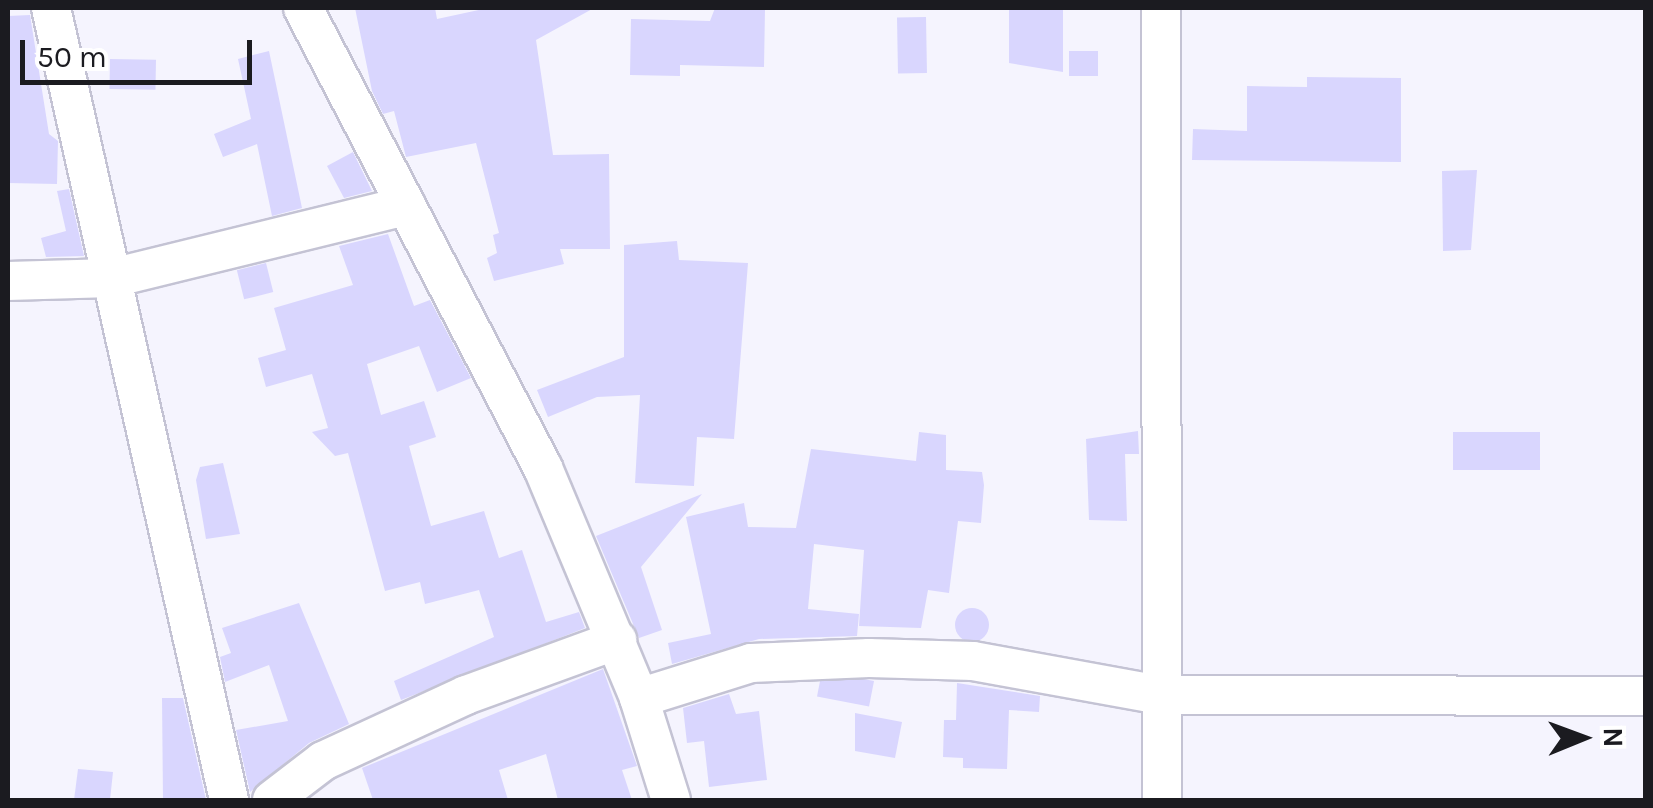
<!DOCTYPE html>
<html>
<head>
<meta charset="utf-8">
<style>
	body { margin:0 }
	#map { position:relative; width:1653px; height:808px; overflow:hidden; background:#f5f4fe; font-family:Karla,sans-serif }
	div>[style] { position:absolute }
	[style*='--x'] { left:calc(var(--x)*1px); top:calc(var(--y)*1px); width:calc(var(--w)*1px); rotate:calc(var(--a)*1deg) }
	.building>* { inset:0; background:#d9d6fe; transform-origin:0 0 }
	.round { border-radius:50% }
	.roads { filter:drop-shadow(2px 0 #c4c3d4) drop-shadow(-2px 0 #c4c3d4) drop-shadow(0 2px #c4c3d4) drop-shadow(0 -2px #c4c3d4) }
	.minor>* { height:38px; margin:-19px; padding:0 19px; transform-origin:19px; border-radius:19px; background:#fff }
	span { translate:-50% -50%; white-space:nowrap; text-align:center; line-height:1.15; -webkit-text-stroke:9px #fff; paint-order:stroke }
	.frame { position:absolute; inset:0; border:10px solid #1b1b20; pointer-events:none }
	.north { position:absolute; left:1533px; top:688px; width:100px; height:100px; -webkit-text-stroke:8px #fff; paint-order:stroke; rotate:89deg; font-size:28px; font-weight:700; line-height:40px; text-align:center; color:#1b1b20 }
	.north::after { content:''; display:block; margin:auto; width:35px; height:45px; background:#1b1b20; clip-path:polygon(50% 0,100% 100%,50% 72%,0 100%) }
	.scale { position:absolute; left:20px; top:40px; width:232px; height:45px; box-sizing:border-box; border:5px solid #1b1b20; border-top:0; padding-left:12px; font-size:30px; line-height:35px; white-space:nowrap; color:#1b1b20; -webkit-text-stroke:8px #fff; paint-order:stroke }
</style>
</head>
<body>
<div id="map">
	<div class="building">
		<div style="clip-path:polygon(355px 8px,435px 8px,437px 19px,488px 8px,594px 8px,536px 40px,553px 155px,609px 154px,610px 249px,560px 249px,564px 264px,494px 281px,487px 258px,497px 253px,493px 235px,499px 233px,476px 143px,406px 157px,394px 111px,383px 114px,372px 91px)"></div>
		<div style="clip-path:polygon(715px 8px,765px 9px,764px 67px,680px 65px,680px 76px,630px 75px,631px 19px,710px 21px)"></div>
		<div style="clip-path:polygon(1009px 8px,1063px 8px,1063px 72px,1009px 63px)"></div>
		<div style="clip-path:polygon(30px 15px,49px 134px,58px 141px,57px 184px,8px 183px,8px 16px)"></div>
		<div style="left:926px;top:17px;width:56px;height:29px;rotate:89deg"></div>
		<div style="clip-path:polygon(269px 51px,302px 208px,272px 216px,257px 144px,223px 157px,214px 134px,251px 119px,238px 59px)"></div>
		<div style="left:1069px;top:51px;width:29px;height:25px"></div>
		<div style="left:110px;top:59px;width:46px;height:30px;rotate:1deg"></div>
		<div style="clip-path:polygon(1307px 77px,1401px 78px,1401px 162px,1192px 160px,1193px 129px,1247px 131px,1247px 86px,1307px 87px)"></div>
		<div style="clip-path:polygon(353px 152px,372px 191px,344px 198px,327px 166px)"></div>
		<div style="clip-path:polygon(1477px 170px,1471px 250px,1443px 251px,1442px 171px)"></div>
		<div style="clip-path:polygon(69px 189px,84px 256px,46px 257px,41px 238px,66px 231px,57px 191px)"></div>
		<div style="clip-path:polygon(388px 234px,414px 306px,430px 300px,471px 378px,437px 392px,419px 346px,367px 364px,381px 415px,424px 401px,436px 437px,409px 446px,431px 526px,484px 511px,499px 558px,522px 550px,546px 622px,579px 612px,585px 628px,401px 700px,394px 681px,494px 637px,479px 590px,425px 604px,420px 582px,385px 591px,348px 453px,335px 456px,312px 432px,328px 428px,312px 374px,266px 387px,258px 358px,286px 350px,274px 308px,353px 285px,339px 246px)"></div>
		<div style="clip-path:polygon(677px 241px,679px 260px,748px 263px,734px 439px,697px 437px,694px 486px,635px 483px,640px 395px,597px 397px,548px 417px,537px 390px,624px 357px,624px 245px)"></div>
		<div style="left:266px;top:263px;width:30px;height:30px;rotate:76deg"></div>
		<div style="clip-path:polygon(1138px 431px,1139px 454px,1125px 454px,1127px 521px,1089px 520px,1086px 439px)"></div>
		<div style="clip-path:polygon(919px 432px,946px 435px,946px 470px,982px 472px,984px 485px,981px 523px,958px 521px,949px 593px,928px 590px,921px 628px,859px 626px,864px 550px,814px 544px,808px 609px,859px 614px,857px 636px,759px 639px,672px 664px,668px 643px,711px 634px,686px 517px,744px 503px,748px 527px,796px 528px,811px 449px,916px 461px)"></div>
		<div style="left:1453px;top:432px;width:87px;height:38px"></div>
		<div style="clip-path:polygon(223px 463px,240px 534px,206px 539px,196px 480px,200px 467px)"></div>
		<div style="clip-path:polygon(702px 494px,641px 567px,662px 630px,639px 638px,596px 536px)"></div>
		<div style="clip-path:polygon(299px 603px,349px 724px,309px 743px,250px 792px,236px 730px,288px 721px,269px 665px,225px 682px,220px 657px,231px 653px,222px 628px)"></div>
		<div class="round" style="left:955px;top:608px;width:34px;height:34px"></div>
		<div style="clip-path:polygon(603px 669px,637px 766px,622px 770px,632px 800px,558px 800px,546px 754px,499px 770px,508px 800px,373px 800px,362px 768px)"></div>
		<div style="left:874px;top:681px;width:26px;height:53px;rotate:101deg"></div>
		<div style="clip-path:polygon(957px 683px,1040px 696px,1039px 712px,1009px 710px,1007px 769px,963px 768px,963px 758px,943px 757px,944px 720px,956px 720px)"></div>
		<div style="clip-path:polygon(729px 694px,736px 714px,759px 711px,767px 780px,709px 787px,704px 741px,687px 743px,683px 708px)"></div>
		<div style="clip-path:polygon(162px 698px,183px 698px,206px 800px,163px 800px)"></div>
		<div style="clip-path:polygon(855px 713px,902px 722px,895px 758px,855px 751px)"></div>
		<div style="clip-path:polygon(78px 769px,113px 772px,110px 800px,74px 800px)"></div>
	</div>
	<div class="roads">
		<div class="minor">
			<div style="--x:51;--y:8;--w:812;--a:77.33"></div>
			<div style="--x:303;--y:8;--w:519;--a:62.45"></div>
			<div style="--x:543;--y:468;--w:249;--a:67.3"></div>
			<div style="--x:639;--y:698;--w:107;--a:72.6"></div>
			<div style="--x:1161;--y:8;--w:792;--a:89.93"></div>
			<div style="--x:8;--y:281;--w:104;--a:-1.7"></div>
			<div style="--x:112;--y:278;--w:303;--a:-13.8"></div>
			<div style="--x:639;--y:698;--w:117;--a:-17.4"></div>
			<div style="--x:751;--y:663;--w:118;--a:-2.4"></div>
			<div style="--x:869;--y:658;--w:104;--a:1.7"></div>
			<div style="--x:973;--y:661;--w:191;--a:10.3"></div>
			<div style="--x:1161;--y:695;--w:485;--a:0.1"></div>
			<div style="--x:272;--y:800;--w:64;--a:-37.4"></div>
			<div style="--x:323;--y:761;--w:157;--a:-24.8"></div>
			<div style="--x:466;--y:695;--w:161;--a:-20"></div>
		</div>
	</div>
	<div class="frame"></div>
	<div class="north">N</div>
	<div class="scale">50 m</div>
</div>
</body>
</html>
